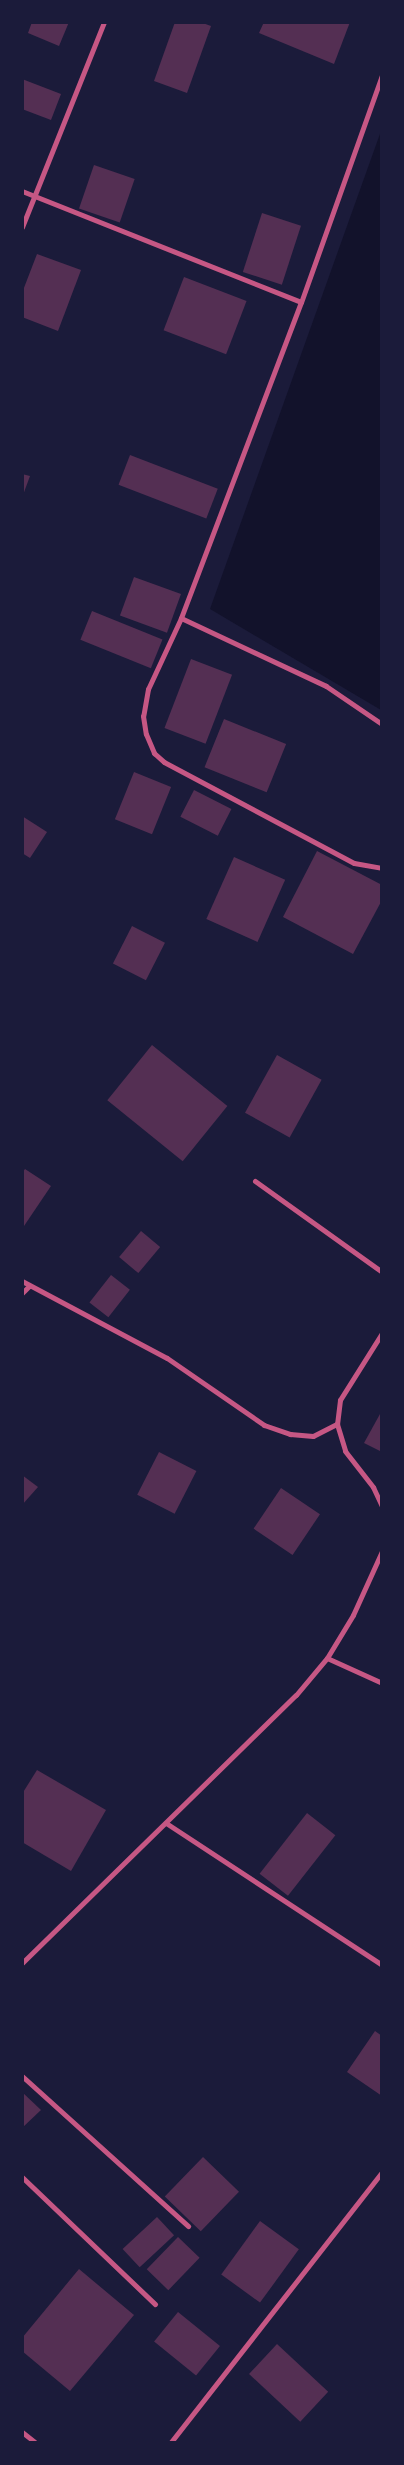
<!DOCTYPE html>
<html>
<head>
<meta charset="utf-8">
<style>
	body { margin:0 }
	#map { position:relative; width:404px; height:2465px; overflow:hidden; background:#1b1b3a; font-family:"Archivo Narrow",sans-serif }
	div>[style] { position:absolute }
	[style*='--x'] { left:calc(var(--x)*1px); top:calc(var(--y)*1px); width:calc(var(--w)*1px); rotate:calc(var(--a)*1deg) }
	.water>* { inset:0; background:#12122b }
	.building>* { inset:0; background:#542f53; transform-origin:0 0 }
	.minor>* { height:5px; margin:-2.5px; padding:0 2.5px; transform-origin:2.5px; border-radius:2.5px; background:#c65784 }
	span { translate:-50% -50%; white-space:nowrap; text-align:center; line-height:1.15; -webkit-text-stroke:4.5px #1b1b3a; paint-order:stroke }
	.frame { position:absolute; inset:0; border:24px solid #1b1b3a; pointer-events:none }
</style>
</head>
<body>
<div id="map">
	<div class="water">
		<div style="clip-path:polygon(381px 131px,382px 710px,381px 710px,210px 609px)"></div>
	</div>
	<div class="building">
		<div style="clip-path:polygon(32px 22px,69px 22px,59px 46px,28px 33px)"></div>
		<div style="clip-path:polygon(175px 22px,200px 22px,211px 26px,187px 93px,154px 81px)"></div>
		<div style="clip-path:polygon(264px 22px,350px 22px,334px 64px,259px 33px)"></div>
		<div style="clip-path:polygon(22px 79px,61px 94px,51px 120px,22px 109px)"></div>
		<div style="left:94px;top:165px;width:43px;height:46px;rotate:19deg"></div>
		<div style="left:262px;top:213px;width:41px;height:62px;rotate:18deg"></div>
		<div style="clip-path:polygon(37px 254px,81px 270px,58px 331px,22px 317px,22px 293px)"></div>
		<div style="left:184px;top:277px;width:67px;height:57px;rotate:21deg"></div>
		<div style="left:130px;top:455px;width:94px;height:32px;rotate:21deg"></div>
		<div style="clip-path:polygon(22px 474px,30px 476px,23px 495px,22px 495px)"></div>
		<div style="left:134px;top:577px;width:50px;height:41px;rotate:20deg"></div>
		<div style="left:92px;top:611px;width:76px;height:31px;rotate:22deg"></div>
		<div style="left:191px;top:659px;width:44px;height:74px;rotate:21deg"></div>
		<div style="left:224px;top:719px;width:67px;height:52px;rotate:22deg"></div>
		<div style="left:134px;top:772px;width:40px;height:51px;rotate:22deg"></div>
		<div style="left:194px;top:790px;width:42px;height:30px;rotate:27deg"></div>
		<div style="clip-path:polygon(22px 816px,47px 832px,30px 858px,22px 853px)"></div>
		<div style="clip-path:polygon(317px 851px,382px 885px,382px 900px,353px 954px,283px 917px)"></div>
		<div style="left:234px;top:857px;width:56px;height:68px;rotate:24deg"></div>
		<div style="left:132px;top:926px;width:37px;height:42px;rotate:27deg"></div>
		<div style="left:152px;top:1045px;width:97px;height:71px;rotate:39deg"></div>
		<div style="left:277px;top:1055px;width:51px;height:66px;rotate:29deg"></div>
		<div style="clip-path:polygon(25px 1169px,51px 1186px,24px 1226px,22px 1173px)"></div>
		<div style="left:141px;top:1231px;width:25px;height:34px;rotate:40deg"></div>
		<div style="left:111px;top:1275px;width:24px;height:35px;rotate:38deg"></div>
		<div style="clip-path:polygon(380px 1414px,382px 1415px,382px 1452px,364px 1443px)"></div>
		<div style="left:159px;top:1452px;width:42px;height:48px;rotate:27deg"></div>
		<div style="clip-path:polygon(22px 1475px,38px 1487px,22px 1505px)"></div>
		<div style="left:281px;top:1488px;width:47px;height:49px;rotate:34deg"></div>
		<div style="clip-path:polygon(37px 1770px,106px 1810px,71px 1871px,22px 1842px,22px 1794px)"></div>
		<div style="left:307px;top:1813px;width:36px;height:77px;rotate:38deg"></div>
		<div style="clip-path:polygon(375px 2031px,382px 2036px,382px 2096px,347px 2072px)"></div>
		<div style="clip-path:polygon(22px 2092px,41px 2110px,22px 2128px)"></div>
		<div style="left:203px;top:2157px;width:50px;height:55px;rotate:44deg"></div>
		<div style="left:157px;top:2217px;width:25px;height:47px;rotate:47deg"></div>
		<div style="left:260px;top:2221px;width:48px;height:66px;rotate:36deg"></div>
		<div style="left:178px;top:2237px;width:30px;height:45px;rotate:44deg"></div>
		<div style="clip-path:polygon(79px 2269px,134px 2315px,70px 2391px,22px 2351px,22px 2338px)"></div>
		<div style="left:178px;top:2312px;width:54px;height:38px;rotate:39deg"></div>
		<div style="left:277px;top:2344px;width:70px;height:41px;rotate:43deg"></div>
	</div>
	<div class="minor">
		<div style="--x:382;--y:75;--w:241;--a:109.6"></div>
		<div style="--x:301;--y:302;--w:338;--a:110.8"></div>
		<div style="--x:181;--y:618;--w:160;--a:25.1"></div>
		<div style="--x:326;--y:686;--w:68;--a:34.2"></div>
		<div style="--x:22;--y:191;--w:300;--a:21.7"></div>
		<div style="--x:22;--y:227;--w:221;--a:-68.2"></div>
		<div style="--x:181;--y:618;--w:78;--a:114.9"></div>
		<div style="--x:148;--y:689;--w:27;--a:100"></div>
		<div style="--x:143;--y:716;--w:18;--a:81"></div>
		<div style="--x:146;--y:734;--w:21;--a:67"></div>
		<div style="--x:154;--y:753;--w:13;--a:42"></div>
		<div style="--x:164;--y:762;--w:215;--a:28"></div>
		<div style="--x:354;--y:863;--w:28;--a:10"></div>
		<div style="--x:255;--y:1181;--w:156;--a:35.6"></div>
		<div style="--x:22;--y:1281;--w:164;--a:28"></div>
		<div style="--x:167;--y:1358;--w:118;--a:34.6"></div>
		<div style="--x:264;--y:1425;--w:28;--a:19"></div>
		<div style="--x:290;--y:1434;--w:23;--a:5"></div>
		<div style="--x:313;--y:1436;--w:27;--a:-27"></div>
		<div style="--x:22;--y:1293;--w:10;--a:-45"></div>
		<div style="--x:382;--y:1333;--w:79;--a:122.1"></div>
		<div style="--x:340;--y:1400;--w:24;--a:97"></div>
		<div style="--x:337;--y:1424;--w:28;--a:73"></div>
		<div style="--x:345;--y:1451;--w:46;--a:52.1"></div>
		<div style="--x:373;--y:1487;--w:21;--a:65"></div>
		<div style="--x:327;--y:1658;--w:60;--a:24.4"></div>
		<div style="--x:166;--y:1823;--w:258;--a:33.3"></div>
		<div style="--x:22;--y:1963;--w:383;--a:-44.4"></div>
		<div style="--x:296;--y:1695;--w:48;--a:-50"></div>
		<div style="--x:327;--y:1658;--w:50;--a:-58.8"></div>
		<div style="--x:353;--y:1615;--w:70;--a:-65.6"></div>
		<div style="--x:22;--y:2076;--w:224;--a:42.1"></div>
		<div style="--x:22;--y:2177;--w:184;--a:43.7"></div>
		<div style="--x:22;--y:2432;--w:16;--a:38"></div>
		<div style="--x:171;--y:2442;--w:343;--a:-52"></div>
	</div>
	<div class="frame"></div>
</div>
</body>
</html>
